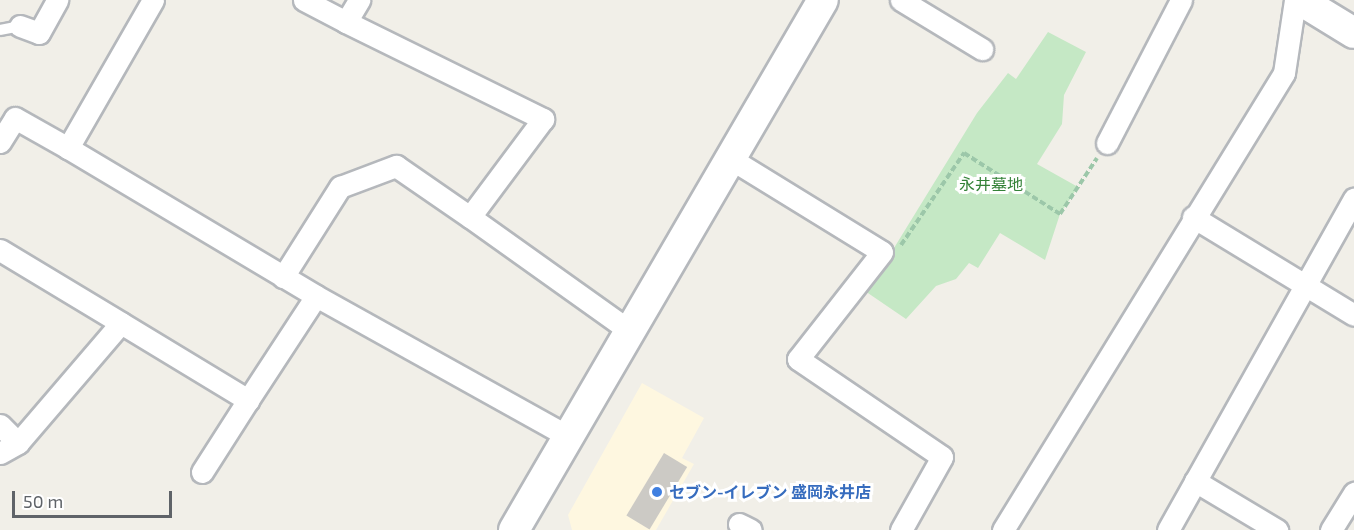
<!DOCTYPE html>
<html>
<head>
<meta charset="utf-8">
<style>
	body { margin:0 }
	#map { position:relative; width:1354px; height:530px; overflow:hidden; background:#f1efe8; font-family:"Exo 2","Noto Sans JP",sans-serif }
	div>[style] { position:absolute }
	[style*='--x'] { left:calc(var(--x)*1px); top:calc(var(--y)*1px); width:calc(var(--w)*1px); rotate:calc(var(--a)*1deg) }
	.commercial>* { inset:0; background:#fef7e0 }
	.green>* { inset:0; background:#c5e8c5 }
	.building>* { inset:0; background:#cccac5; transform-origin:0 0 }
	.path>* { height:4px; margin-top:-2px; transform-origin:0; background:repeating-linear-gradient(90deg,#9cc7a9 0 6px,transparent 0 9px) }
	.roads { filter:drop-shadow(2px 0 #b5b8bc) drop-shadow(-2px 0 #b5b8bc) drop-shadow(0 2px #b5b8bc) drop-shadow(0 -2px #b5b8bc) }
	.lane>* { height:10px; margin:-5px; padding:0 5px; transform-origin:5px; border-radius:5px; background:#fff }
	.street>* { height:21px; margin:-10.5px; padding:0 10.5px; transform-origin:10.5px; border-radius:10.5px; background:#fff }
	.secondary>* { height:30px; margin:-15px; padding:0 15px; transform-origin:15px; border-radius:15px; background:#fff }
	.dots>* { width:16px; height:16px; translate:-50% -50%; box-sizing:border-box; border:3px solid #fff; border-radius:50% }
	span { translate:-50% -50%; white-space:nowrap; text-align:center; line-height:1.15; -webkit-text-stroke:6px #fff; paint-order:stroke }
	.park-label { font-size:16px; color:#348238 }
	.shop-label { font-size:16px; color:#366cbe; font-weight:700 }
	.left { translate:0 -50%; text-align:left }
	.scale { position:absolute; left:12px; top:491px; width:160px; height:27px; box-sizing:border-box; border:3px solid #5f6368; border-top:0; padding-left:8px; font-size:18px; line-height:21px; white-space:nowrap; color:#5f6368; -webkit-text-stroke:4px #fff; paint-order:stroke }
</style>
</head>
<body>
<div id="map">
	<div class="commercial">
		<div style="clip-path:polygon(642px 383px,704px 418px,682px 458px,694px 464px,656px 530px,572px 530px,568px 515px)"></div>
	</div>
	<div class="green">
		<div style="clip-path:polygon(1048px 32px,1086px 52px,1064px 95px,1062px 124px,1037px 164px,1078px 187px,1060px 214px,1045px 260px,1000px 233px,978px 268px,969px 263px,956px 279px,936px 286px,906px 319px,862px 289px,886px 261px,977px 113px,1008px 73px,1016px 79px)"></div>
	</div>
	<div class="building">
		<div style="left:664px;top:453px;width:27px;height:73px;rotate:31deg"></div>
	</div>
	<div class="path">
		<div style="--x:901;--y:245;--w:112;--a:-55.6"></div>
		<div style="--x:964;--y:153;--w:114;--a:32.4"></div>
		<div style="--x:1060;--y:214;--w:67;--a:-56.5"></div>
	</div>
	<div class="roads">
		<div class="lane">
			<div style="--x:0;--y:30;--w:20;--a:-11"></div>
		</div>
		<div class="street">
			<div style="--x:153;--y:0;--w:171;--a:119.9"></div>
			<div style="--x:68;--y:148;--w:289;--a:30.8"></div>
			<div style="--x:316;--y:296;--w:290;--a:29.1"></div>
			<div style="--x:304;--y:0;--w:47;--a:27.6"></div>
			<div style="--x:346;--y:22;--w:26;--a:-59"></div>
			<div style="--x:901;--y:0;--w:95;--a:31.2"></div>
			<div style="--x:346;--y:22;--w:220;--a:26.2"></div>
			<div style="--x:543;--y:119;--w:122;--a:126.7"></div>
			<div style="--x:470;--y:217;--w:196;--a:35.5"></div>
			<div style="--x:20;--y:26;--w:20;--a:20"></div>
			<div style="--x:39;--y:33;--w:38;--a:-61"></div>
			<div style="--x:0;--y:142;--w:28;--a:-58"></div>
			<div style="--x:15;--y:118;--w:61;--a:29.5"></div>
			<div style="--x:1107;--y:143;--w:161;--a:-62.6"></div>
			<div style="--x:731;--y:159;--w:177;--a:31.6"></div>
			<div style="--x:882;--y:252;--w:136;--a:128.1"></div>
			<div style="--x:798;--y:359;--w:174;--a:34.2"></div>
			<div style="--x:942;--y:457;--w:84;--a:119.3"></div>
			<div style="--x:1193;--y:217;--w:188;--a:31.3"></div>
			<div style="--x:0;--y:250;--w:141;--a:31.1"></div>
			<div style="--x:283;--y:277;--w:107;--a:-57.7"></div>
			<div style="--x:340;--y:187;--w:60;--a:-20.6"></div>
			<div style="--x:396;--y:166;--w:90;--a:34.6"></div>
			<div style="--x:0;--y:425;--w:25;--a:45"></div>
			<div style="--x:0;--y:453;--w:21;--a:-29"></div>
			<div style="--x:18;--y:443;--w:158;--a:-49.4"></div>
			<div style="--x:121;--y:323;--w:149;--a:31.2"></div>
			<div style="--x:248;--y:400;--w:124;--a:-56.8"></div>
			<div style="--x:202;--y:472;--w:85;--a:-57.4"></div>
			<div style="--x:1195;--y:481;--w:96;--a:30.9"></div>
			<div style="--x:739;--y:524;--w:13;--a:27"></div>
			<div style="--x:1003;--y:530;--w:536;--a:-58.41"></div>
			<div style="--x:1284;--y:73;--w:74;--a:-81.4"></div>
			<div style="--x:1168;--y:530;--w:380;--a:-60.7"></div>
			<div style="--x:1331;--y:530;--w:44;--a:-58.1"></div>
		</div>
		<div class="secondary">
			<div style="--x:1300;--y:0;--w:63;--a:31.4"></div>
			<div style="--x:514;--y:530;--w:613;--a:-59.76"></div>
		</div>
	</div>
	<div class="dots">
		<div style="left:657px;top:492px;background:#3f7fe0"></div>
	</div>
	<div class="park-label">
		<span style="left:991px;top:184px">永井墓地</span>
	</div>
	<div class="shop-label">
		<span class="left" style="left:669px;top:492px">セブン-イレブン 盛岡永井店</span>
	</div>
	<div class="scale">50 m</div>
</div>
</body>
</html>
